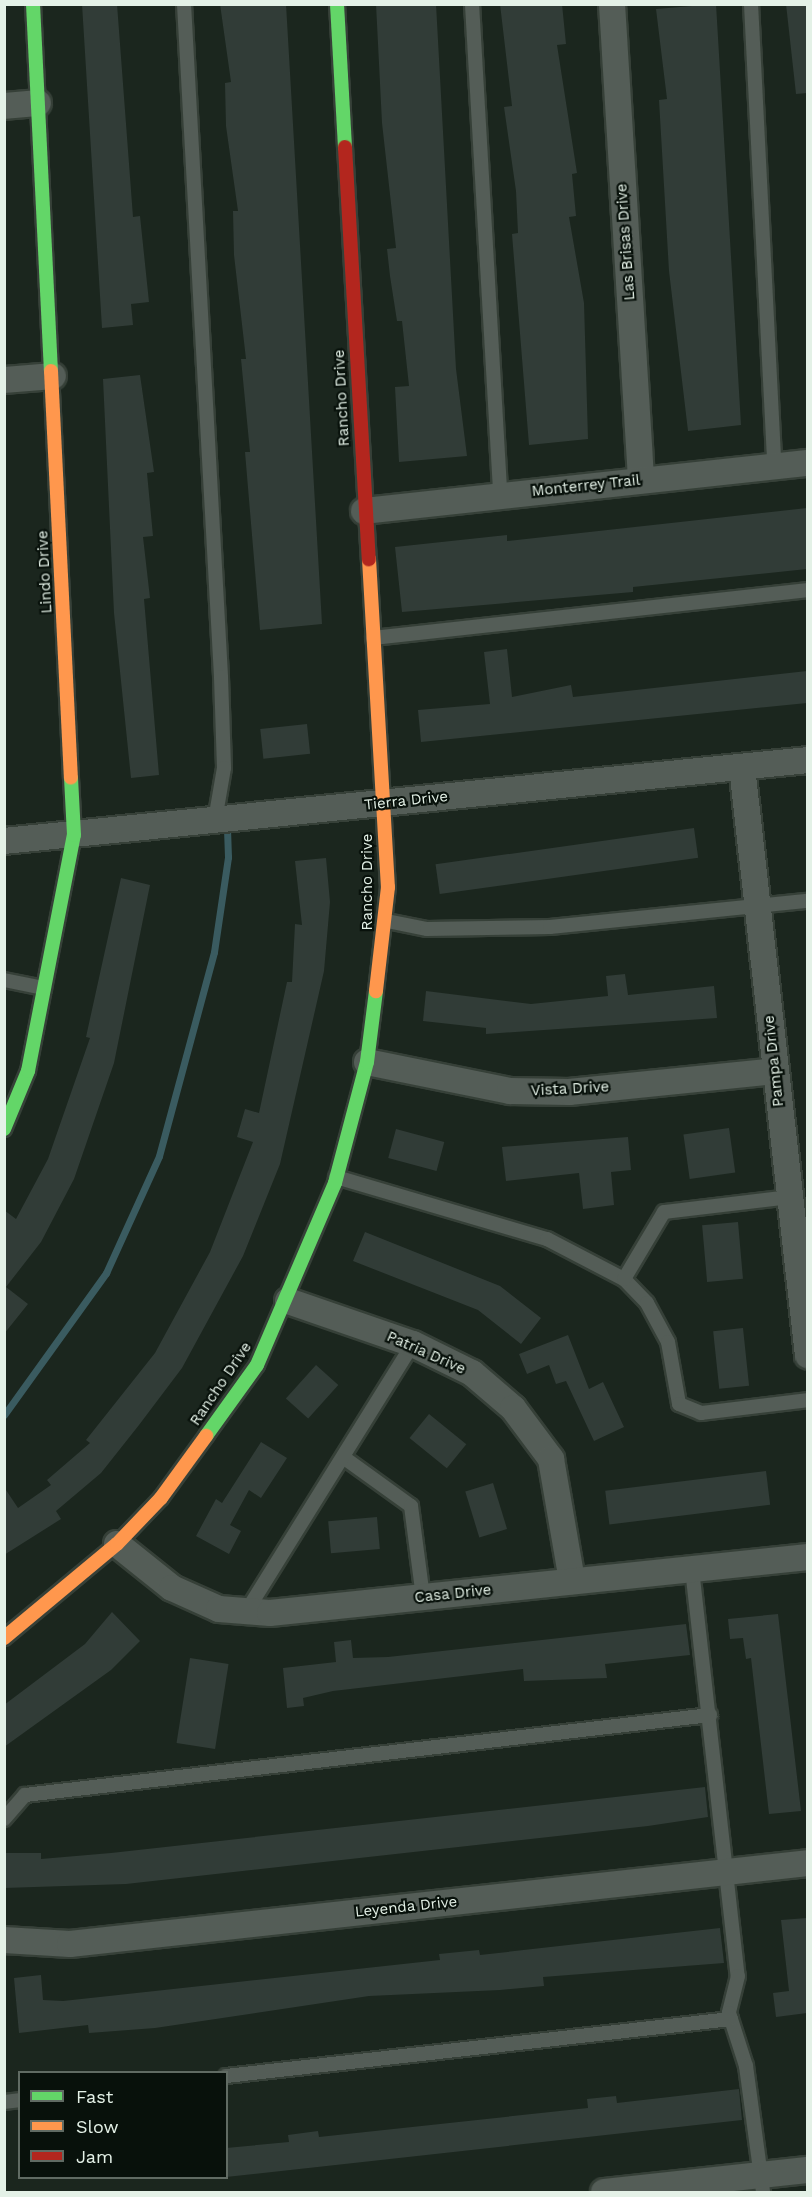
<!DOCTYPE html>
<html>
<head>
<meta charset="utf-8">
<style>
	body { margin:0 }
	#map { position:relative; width:812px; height:2197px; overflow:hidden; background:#1b261e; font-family:"Work Sans",sans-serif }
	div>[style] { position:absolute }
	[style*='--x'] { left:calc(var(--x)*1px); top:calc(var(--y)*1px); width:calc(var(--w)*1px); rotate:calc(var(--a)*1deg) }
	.stream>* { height:7px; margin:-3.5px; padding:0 3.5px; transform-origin:3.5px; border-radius:3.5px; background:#3a5b60 }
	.building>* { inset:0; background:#313c37; transform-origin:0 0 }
	.roads { filter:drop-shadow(2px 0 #364038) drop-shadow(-2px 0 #364038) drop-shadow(0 2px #364038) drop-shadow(0 -2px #364038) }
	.lane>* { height:14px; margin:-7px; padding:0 7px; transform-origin:7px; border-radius:7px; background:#545d57 }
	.street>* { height:26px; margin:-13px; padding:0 13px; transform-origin:13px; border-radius:13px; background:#545d57 }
	.fast>* { height:14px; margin:-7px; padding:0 7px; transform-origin:7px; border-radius:7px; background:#63d668 }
	.slow>* { height:14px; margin:-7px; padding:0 7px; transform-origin:7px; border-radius:7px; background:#ff974d }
	.jam>* { height:14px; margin:-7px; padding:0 7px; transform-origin:7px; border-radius:7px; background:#b3261e }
	span { translate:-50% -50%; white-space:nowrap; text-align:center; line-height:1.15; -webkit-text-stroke:4.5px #08110b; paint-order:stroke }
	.street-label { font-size:15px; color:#e4f1e7 }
	.frame { position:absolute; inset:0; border:6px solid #e4f1e7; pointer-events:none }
	.legend { position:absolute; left:18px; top:2071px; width:210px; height:108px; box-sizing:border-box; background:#08110b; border:2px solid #606b63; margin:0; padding:8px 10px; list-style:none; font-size:18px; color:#e4f1e7 }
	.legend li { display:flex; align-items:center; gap:12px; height:30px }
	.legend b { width:30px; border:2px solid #606b63 }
</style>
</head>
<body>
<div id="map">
	<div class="stream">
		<div style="--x:4;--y:1415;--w:175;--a:-54.3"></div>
		<div style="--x:106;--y:1273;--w:128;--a:-65.6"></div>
		<div style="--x:159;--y:1156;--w:211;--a:-74.9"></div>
		<div style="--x:214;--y:952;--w:96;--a:-81.6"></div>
		<div style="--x:228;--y:857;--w:35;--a:-92"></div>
	</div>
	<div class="building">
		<div style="clip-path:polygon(82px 4px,117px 4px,133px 217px,140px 216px,149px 302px,131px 304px,133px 325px,102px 328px)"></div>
		<div style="clip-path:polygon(220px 4px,286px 4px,322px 624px,260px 630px,245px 452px,250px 452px,241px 359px,246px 359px,234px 255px,233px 211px,238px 211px,226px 126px,225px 83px,231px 82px)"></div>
		<div style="clip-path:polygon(376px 4px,436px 4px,456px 369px,467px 456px,399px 462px,395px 387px,409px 386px,402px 321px,397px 321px,390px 276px,387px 249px,396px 248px,382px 123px)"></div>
		<div style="clip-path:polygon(500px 4px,562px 4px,566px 44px,557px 45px,577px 173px,572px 174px,576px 216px,569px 217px,584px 303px,588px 439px,529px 445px,512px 234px,518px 233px,516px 191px,504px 107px,512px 106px)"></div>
		<div style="clip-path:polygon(716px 4px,741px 425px,688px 431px,669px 271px,659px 100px,667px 99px,656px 9px)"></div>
		<div style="clip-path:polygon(786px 4px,807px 4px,807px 93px,796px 94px)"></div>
		<div style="clip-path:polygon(140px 375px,154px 472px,147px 473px,153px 536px,143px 537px,150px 598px,144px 599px,159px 775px,131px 778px,114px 613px,103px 379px)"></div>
		<div style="clip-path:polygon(807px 508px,807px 569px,633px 587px,633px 592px,402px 612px,395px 547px,507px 535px,507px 541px)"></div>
		<div style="clip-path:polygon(507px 649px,512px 697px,571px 685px,573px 697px,807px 671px,807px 703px,421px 742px,418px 710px,490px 704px,484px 652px)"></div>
		<div style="left:307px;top:724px;width:30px;height:47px;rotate:84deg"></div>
		<div style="left:694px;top:828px;width:30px;height:261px;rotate:82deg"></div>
		<div style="clip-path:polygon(326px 858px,330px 902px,324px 971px,280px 1164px,243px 1256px,182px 1368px,139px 1425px,101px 1473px,56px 1511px,61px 1519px,4px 1555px,4px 1487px,18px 1508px,51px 1485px,47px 1480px,90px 1443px,86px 1440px,155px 1353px,210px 1252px,253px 1142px,237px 1137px,245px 1109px,259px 1113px,287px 982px,292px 982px,295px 924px,302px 925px,295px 861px)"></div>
		<div style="clip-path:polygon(121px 878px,150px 885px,114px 1063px,74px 1179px,41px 1242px,6px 1287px,28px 1304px,4px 1334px,4px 1210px,16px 1219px,48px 1159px,90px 1038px,86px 1037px)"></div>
		<div style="clip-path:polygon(625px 974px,628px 995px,714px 986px,717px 1018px,486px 1034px,486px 1028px,423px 1021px,426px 991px,531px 1004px,608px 996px,606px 976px)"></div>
		<div style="left:729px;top:1128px;width:45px;height:46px;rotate:82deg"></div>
		<div style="left:396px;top:1129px;width:50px;height:30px;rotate:15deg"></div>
		<div style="clip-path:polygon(628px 1137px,631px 1170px,611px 1172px,614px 1205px,583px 1209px,579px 1173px,506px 1181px,502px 1147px)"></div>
		<div style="left:738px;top:1222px;width:57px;height:36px;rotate:85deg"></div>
		<div style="clip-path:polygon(365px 1232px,500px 1286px,541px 1318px,521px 1344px,478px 1310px,353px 1261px)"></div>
		<div style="left:743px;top:1328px;width:58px;height:30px;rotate:84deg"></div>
		<div style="clip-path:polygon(568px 1335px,589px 1389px,603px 1382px,624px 1427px,594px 1441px,566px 1381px,556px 1384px,549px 1365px,527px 1374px,519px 1354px)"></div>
		<div style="left:316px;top:1365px;width:30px;height:45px;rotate:42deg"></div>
		<div style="left:429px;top:1414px;width:48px;height:31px;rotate:39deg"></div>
		<div style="clip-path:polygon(261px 1442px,287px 1458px,261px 1498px,249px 1490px,230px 1525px,241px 1531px,229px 1554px,196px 1536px,216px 1499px,222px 1503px)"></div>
		<div style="left:766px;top:1471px;width:34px;height:162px;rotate:83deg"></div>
		<div style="left:493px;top:1483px;width:48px;height:29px;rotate:73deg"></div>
		<div style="left:377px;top:1517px;width:32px;height:49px;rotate:85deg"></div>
		<div style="clip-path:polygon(112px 1612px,140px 1641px,111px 1670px,4px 1747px,4px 1705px,85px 1644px)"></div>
		<div style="clip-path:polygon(778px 1614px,801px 1811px,769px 1814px,751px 1658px,746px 1659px,743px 1638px,730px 1639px,728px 1619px)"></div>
		<div style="clip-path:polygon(686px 1624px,690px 1655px,605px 1664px,607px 1678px,524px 1681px,523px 1669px,333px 1691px,303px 1698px,304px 1706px,287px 1708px,283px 1668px,336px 1662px,334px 1642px,351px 1640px,353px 1658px,388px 1657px)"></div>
		<div style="left:190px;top:1658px;width:39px;height:86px;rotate:9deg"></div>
		<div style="clip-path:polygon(705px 1787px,708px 1817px,648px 1826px,126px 1884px,4px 1888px,4px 1853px,41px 1853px,41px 1859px,111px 1853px)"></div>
		<div style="clip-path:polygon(807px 1918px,807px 2013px,776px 2017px,773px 1993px,789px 1991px,781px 1920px)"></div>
		<div style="clip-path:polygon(720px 1928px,724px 1963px,543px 1977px,544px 1986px,500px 1990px,369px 1996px,155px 2028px,89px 2033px,88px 2025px,19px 2033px,14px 1978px,41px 1975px,43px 2000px,63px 2001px,440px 1960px,439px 1954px,479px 1950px,480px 1955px)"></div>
		<div style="clip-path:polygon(739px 2089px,742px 2120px,226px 2177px,226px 2148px,289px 2142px,288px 2135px,318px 2131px,319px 2137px,588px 2108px,587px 2099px,616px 2096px,617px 2103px)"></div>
	</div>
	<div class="roads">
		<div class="lane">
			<div style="--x:184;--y:4;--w:674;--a:86.85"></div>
			<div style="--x:221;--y:677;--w:91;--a:88.1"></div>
			<div style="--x:224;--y:768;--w:53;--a:99.8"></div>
			<div style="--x:472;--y:4;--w:493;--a:86.7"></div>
			<div style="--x:751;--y:4;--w:463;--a:87.1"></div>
			<div style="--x:373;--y:638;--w:438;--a:-6.3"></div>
			<div style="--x:387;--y:921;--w:41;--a:11.3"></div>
			<div style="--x:427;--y:929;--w:123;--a:-0.9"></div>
			<div style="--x:550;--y:927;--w:259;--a:-5.8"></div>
			<div style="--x:4;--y:980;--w:41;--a:11.3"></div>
			<div style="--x:336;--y:1177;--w:220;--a:16.4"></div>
			<div style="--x:547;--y:1239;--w:87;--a:27.5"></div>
			<div style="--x:624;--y:1279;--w:33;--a:46"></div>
			<div style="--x:647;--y:1303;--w:44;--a:61.7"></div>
			<div style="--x:668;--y:1342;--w:63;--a:79.9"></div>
			<div style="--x:679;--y:1404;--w:24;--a:22"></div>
			<div style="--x:701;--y:1413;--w:108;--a:-6.9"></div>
			<div style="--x:624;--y:1279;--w:78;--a:-59.2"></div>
			<div style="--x:664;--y:1212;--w:126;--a:-6.8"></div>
			<div style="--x:343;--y:1457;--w:84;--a:35.8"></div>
			<div style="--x:411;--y:1506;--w:92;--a:82.5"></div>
			<div style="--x:692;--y:1569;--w:410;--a:83.6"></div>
			<div style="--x:738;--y:1976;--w:38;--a:104"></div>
			<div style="--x:729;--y:2013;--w:56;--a:72.2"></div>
			<div style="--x:746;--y:2066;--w:127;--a:82.3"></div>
			<div style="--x:246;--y:1612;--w:316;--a:-58.1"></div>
			<div style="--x:4;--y:1819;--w:32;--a:-49"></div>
			<div style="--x:25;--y:1795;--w:690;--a:-6.66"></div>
			<div style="--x:226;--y:2076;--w:508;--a:-6.44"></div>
			<div style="--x:4;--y:2102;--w:16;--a:-7"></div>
		</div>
		<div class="street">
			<div style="--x:612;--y:4;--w:477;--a:86.5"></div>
			<div style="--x:4;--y:106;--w:34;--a:-5"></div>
			<div style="--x:4;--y:380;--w:49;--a:-4.7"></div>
			<div style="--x:364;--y:511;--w:447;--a:-6.2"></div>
			<div style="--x:742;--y:767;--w:592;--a:83.6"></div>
			<div style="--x:4;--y:841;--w:808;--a:-5.75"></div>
			<div style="--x:367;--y:1062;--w:146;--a:11.5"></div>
			<div style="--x:510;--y:1091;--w:59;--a:1"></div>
			<div style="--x:569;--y:1092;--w:207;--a:-5.8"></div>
			<div style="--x:288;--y:1301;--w:132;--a:19"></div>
			<div style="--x:413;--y:1344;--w:66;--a:26.2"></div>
			<div style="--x:472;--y:1373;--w:54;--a:40.5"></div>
			<div style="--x:513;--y:1408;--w:64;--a:53.3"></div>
			<div style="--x:551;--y:1459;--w:124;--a:80.2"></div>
			<div style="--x:117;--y:1544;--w:70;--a:38.7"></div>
			<div style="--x:172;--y:1588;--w:51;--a:24.1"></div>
			<div style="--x:219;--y:1609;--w:51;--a:4.5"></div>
			<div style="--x:270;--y:1613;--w:541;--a:-5.94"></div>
			<div style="--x:4;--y:1940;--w:66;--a:3.5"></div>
			<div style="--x:70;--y:1944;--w:742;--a:-6.26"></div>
			<div style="--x:604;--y:2192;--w:205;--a:-6.2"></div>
		</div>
		<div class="fast">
			<div style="--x:33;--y:4;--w:367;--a:87.2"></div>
			<div style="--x:337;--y:4;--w:143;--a:86.8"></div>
			<div style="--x:4;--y:1129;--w:63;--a:-67.5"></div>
			<div style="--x:28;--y:1071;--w:240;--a:-79"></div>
			<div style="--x:74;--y:835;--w:57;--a:-93"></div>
			<div style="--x:206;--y:1436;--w:87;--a:-54.3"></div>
			<div style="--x:257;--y:1365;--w:198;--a:-66.8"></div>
			<div style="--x:335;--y:1183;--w:125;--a:-75.2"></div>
			<div style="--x:367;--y:1062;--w:72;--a:-82.8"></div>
		</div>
		<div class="slow">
			<div style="--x:51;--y:371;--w:407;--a:87.2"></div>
			<div style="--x:369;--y:559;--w:329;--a:86.7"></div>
			<div style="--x:388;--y:887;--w:105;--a:96.6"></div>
			<div style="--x:4;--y:1638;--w:147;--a:-39.8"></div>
			<div style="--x:117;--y:1544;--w:64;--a:-46.3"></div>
			<div style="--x:161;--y:1498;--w:77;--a:-54"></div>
		</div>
		<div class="jam">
			<div style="--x:345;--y:147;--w:413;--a:86.7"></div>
		</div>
	</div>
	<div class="street-label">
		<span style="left:626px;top:242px;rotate:-94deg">Las Brisas Drive</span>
		<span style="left:342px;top:398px;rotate:-93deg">Rancho Drive</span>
		<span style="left:586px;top:486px;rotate:-6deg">Monterrey Trail</span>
		<span style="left:45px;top:572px;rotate:-93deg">Lindo Drive</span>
		<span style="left:406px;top:801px;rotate:-6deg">Tierra Drive</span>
		<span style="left:368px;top:882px;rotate:-90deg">Rancho Drive</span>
		<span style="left:774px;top:1061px;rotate:-96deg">Pampa Drive</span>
		<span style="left:570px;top:1089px;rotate:-3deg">Vista Drive</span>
		<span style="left:426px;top:1353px;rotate:24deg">Patria Drive</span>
		<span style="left:221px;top:1384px;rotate:-56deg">Rancho Drive</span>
		<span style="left:453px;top:1594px;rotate:-6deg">Casa Drive</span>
		<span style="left:406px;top:1907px;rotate:-6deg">Leyenda Drive</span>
	</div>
	<div class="frame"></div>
	<ul class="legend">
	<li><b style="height:8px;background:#63d668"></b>Fast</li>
	<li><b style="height:8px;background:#ff974d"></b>Slow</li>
	<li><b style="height:8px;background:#b3261e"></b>Jam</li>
	</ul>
</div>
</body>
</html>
